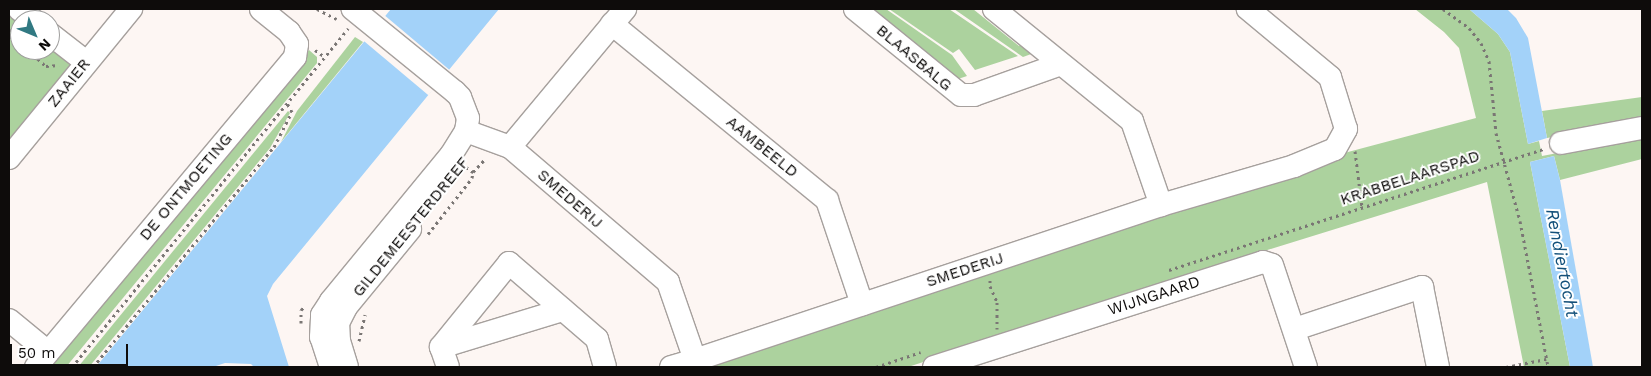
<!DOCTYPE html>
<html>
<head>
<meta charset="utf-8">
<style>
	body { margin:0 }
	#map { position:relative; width:1651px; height:376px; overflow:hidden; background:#fdf6f3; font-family:"Work Sans",sans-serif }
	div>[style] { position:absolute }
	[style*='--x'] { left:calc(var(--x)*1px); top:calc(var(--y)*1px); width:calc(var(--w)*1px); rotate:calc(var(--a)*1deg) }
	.green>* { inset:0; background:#acd29e }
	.water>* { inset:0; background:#a3d2f9 }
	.pier>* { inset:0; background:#fdf6f3; transform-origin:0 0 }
	.path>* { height:3px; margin-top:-1.5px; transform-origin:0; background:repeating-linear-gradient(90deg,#7a7674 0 2.5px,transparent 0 6.5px) }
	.roads { filter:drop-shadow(1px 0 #a6a09d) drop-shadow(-1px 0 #a6a09d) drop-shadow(0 1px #a6a09d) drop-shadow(0 -1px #a6a09d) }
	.minor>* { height:22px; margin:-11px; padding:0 11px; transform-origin:11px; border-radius:11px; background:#fff }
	span { translate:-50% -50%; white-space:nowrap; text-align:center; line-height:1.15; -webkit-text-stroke:4px #fff; paint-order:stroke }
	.street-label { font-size:16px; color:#0e0c0b }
	.water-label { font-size:18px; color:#13507a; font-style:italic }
	.frame { position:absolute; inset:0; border:10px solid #0e0c0b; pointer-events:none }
	.north { position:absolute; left:10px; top:10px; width:50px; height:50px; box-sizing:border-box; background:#fff; border:1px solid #9f9e9d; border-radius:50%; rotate:135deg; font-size:14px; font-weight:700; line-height:20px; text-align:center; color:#0e0c0b }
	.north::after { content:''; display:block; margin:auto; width:18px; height:22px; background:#317982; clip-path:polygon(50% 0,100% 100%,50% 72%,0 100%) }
	.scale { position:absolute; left:10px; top:344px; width:118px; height:22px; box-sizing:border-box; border:2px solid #0e0c0b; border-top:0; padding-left:6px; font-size:15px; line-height:18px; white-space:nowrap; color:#0e0c0b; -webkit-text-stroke:4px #fff; paint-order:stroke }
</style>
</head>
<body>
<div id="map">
	<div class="green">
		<div style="clip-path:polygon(867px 9px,886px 9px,952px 55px,967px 76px,952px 81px,951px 73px,877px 12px,873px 16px)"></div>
		<div style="clip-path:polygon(889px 9px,949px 9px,1018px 56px,975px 70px,959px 49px,953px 53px)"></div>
		<div style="clip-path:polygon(954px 9px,973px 9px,1019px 46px,1023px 42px,1034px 53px,1023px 57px)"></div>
		<div style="clip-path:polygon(1415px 9px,1469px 9px,1498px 34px,1510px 52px,1528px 144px,1539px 141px,1542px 156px,1642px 137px,1642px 159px,1560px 180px,1554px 156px,1530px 162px,1570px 367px,1524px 367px,1487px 182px,1232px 261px,908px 367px,696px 367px,1348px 152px,1476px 118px,1459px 48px,1444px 32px)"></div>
		<div style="clip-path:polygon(15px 14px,20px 20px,20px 50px,50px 50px,50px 42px,69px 57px,72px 71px,9px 148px,9px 16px)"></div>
		<div style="clip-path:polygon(355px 37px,363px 42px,281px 142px,297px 111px)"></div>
		<div style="clip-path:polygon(309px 50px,317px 57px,317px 63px,66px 367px,48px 367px)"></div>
		<div style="clip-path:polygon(1642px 97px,1642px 121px,1547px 138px,1542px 111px)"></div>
		<div style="clip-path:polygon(288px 111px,290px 113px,270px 148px,89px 367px,78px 367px)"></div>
	</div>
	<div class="water">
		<div style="clip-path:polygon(391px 9px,499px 9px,273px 284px,267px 296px,289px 367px,254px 367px,251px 364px,225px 363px,213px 367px,96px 367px)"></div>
		<div style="clip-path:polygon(1469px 9px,1507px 9px,1516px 18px,1528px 38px,1547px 138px,1528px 144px,1510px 52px,1498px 34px)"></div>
		<div style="clip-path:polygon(1554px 156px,1560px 180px,1593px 367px,1570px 367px,1530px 162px)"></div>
	</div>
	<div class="pier">
		<div style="left:383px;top:14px;width:87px;height:33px;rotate:40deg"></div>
	</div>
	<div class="path">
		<div style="--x:317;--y:9;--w:22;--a:27"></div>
		<div style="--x:1443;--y:9;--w:32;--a:36"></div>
		<div style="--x:1469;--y:28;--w:19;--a:51"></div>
		<div style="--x:1481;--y:43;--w:20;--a:66"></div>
		<div style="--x:1489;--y:61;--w:72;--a:84.4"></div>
		<div style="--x:1496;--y:133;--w:91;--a:74.7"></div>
		<div style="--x:1520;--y:221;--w:149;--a:79.1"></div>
		<div style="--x:9;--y:29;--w:8;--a:67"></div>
		<div style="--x:12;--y:36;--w:5;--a:127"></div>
		<div style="--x:12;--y:36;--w:11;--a:41"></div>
		<div style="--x:28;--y:50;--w:24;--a:42"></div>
		<div style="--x:46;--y:66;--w:13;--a:-4"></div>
		<div style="--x:315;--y:50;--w:12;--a:35"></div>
		<div style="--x:1355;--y:151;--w:56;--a:82.9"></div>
		<div style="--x:466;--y:167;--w:9;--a:36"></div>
		<div style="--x:473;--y:172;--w:19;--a:-47"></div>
		<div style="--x:428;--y:234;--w:71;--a:-51.8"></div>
		<div style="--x:472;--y:178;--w:6;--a:-81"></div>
		<div style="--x:1169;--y:270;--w:394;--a:-17.9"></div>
		<div style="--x:990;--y:280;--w:6;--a:90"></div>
		<div style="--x:990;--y:286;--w:17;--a:66"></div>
		<div style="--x:997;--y:302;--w:27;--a:90"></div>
		<div style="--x:301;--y:323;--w:13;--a:-90"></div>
		<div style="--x:301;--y:310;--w:6;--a:-45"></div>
		<div style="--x:359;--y:341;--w:27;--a:-77"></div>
		<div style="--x:72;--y:367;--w:437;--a:-50.8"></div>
		<div style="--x:93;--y:367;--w:285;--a:-50.6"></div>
		<div style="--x:274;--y:147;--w:39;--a:-63"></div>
		<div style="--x:292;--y:112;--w:10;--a:-119"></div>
		<div style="--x:876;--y:367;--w:47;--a:-18.4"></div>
		<div style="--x:1506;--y:367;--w:41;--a:-11.3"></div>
	</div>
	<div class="roads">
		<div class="minor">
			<div style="--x:19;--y:9;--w:18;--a:38"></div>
			<div style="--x:855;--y:9;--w:136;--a:39.1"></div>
			<div style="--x:961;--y:95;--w:13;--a:0"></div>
			<div style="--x:974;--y:95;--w:92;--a:-19.6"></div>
			<div style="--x:994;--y:9;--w:178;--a:39.1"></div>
			<div style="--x:1132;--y:121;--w:89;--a:71"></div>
			<div style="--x:612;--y:24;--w:278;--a:39.3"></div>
			<div style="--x:827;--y:200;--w:110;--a:71.4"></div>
			<div style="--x:50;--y:34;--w:46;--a:37.9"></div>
			<div style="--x:466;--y:131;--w:47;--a:20"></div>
			<div style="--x:510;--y:147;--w:208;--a:40.5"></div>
			<div style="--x:668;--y:282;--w:83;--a:70.9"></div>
			<div style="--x:695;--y:360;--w:491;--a:-18.4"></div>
			<div style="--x:1161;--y:205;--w:139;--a:-16.3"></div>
			<div style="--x:1294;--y:166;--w:44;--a:-22.5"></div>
			<div style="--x:1335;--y:149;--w:23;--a:-61"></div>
			<div style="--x:1346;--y:129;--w:54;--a:-107.1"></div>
			<div style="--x:1330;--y:77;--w:107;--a:-140.3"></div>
			<div style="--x:1561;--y:143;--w:82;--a:-10.5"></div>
			<div style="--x:510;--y:147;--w:180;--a:-50.2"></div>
			<div style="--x:9;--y:158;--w:193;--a:-50.7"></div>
			<div style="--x:9;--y:320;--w:50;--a:39.4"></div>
			<div style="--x:1295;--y:329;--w:134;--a:-18.3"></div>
			<div style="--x:1422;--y:287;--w:82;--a:78.7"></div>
			<div style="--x:441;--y:347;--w:127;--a:-17"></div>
			<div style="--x:36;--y:367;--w:404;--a:-50.1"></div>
			<div style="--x:295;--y:57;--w:13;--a:-81"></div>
			<div style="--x:297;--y:44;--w:14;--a:-124"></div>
			<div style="--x:289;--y:32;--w:36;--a:-141"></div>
			<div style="--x:331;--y:367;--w:32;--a:-108"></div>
			<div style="--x:321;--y:337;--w:22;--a:-87"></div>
			<div style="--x:322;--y:315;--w:17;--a:-57"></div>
			<div style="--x:331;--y:301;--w:189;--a:-50.6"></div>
			<div style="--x:451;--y:155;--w:28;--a:-58"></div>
			<div style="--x:466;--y:131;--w:13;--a:-81"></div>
			<div style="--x:468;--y:118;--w:22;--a:-111"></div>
			<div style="--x:460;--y:97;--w:7;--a:-135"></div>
			<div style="--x:455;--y:92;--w:132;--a:-140.9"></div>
			<div style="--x:347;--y:367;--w:27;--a:-107"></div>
			<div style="--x:339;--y:341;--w:18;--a:-93"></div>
			<div style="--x:338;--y:323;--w:18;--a:-63"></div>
			<div style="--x:346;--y:307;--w:101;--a:-50.6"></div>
			<div style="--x:448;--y:367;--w:21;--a:-109"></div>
			<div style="--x:441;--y:347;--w:108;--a:-51"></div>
			<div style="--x:509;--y:263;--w:116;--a:40.8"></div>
			<div style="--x:597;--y:339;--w:29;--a:74"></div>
			<div style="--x:671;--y:367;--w:25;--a:-16"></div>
			<div style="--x:934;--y:367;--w:345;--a:-17.7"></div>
			<div style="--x:1263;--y:262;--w:9;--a:18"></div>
			<div style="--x:1272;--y:265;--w:108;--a:71.6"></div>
		</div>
	</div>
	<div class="street-label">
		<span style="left:914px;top:58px;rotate:40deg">BLAASBALG</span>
		<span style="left:69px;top:83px;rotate:-51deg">ZAAIER</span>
		<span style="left:762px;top:147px;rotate:39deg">AAMBEELD</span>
		<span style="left:1410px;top:178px;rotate:-18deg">KRABBELAARSPAD</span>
		<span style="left:186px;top:187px;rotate:-50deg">DE ONTMOETING</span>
		<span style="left:570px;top:199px;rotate:41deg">SMEDERIJ</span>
		<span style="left:411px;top:227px;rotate:-51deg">GILDEMEESTERDREEF</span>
		<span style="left:965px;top:270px;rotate:-18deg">SMEDERIJ</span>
		<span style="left:1154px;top:296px;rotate:-18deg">WIJNGAARD</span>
	</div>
	<div class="water-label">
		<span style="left:1562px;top:263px;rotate:79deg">Rendiertocht</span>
	</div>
	<div class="frame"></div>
	<div class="north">N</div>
	<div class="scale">50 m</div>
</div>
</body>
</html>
